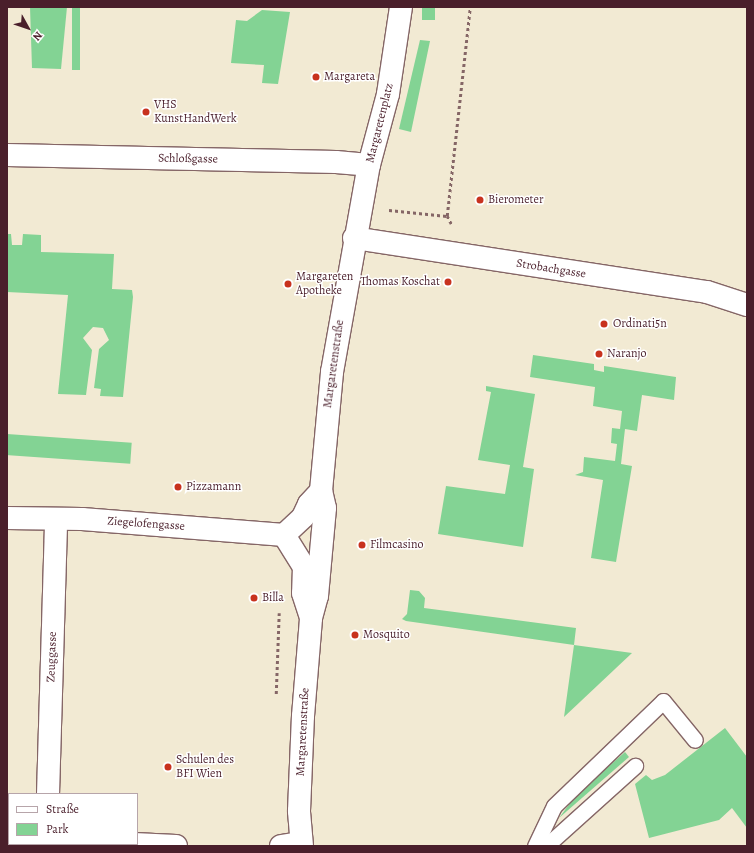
<!DOCTYPE html>
<html>
<head>
<meta charset="utf-8">
<style>
	body { margin:0 }
	#map { position:relative; width:754px; height:853px; overflow:hidden; background:#f2ead3; font-family:Alegreya,serif }
	div>[style] { position:absolute }
	[style*='--x'] { left:calc(var(--x)*1px); top:calc(var(--y)*1px); width:calc(var(--w)*1px); rotate:calc(var(--a)*1deg) }
	.green>* { inset:0; background:#83d394; transform-origin:0 0 }
	.path>* { height:2.5px; margin-top:-1.25px; transform-origin:0; background:repeating-linear-gradient(90deg,#856666 0 3px,transparent 0 6px) }
	.roads { filter:drop-shadow(1px 0 #856666) drop-shadow(-1px 0 #856666) drop-shadow(0 1px #856666) drop-shadow(0 -1px #856666) }
	.service>* { height:15px; margin:-7.5px; padding:0 7.5px; transform-origin:7.5px; border-radius:7.5px; background:#fff }
	.minor>* { height:22px; margin:-11px; padding:0 11px; transform-origin:11px; border-radius:11px; background:#fff }
	.tertiary>* { height:22px; margin:-11px; padding:0 11px; transform-origin:11px; border-radius:11px; background:#fff }
	.dots>* { width:11px; height:11px; translate:-50% -50%; box-sizing:border-box; border:2px solid #fff; border-radius:50% }
	span { translate:-50% -50%; white-space:nowrap; text-align:center; line-height:1.15; -webkit-text-stroke:3px #fff; paint-order:stroke }
	.poi-label { font-size:12px; color:#4a1f2b }
	.left { translate:0 -50%; text-align:left }
	.right { translate:-100% -50%; text-align:right }
	.street-label { font-size:12px; color:#4a1f2b }
	.frame { position:absolute; inset:0; border:8px solid #4a1f2b; pointer-events:none }
	.legend { position:absolute; left:8px; top:793px; width:130px; height:52px; box-sizing:border-box; background:#fff; border:1px solid #b7a5aa; margin:0; padding:5px 7px; list-style:none; font-size:12px; color:#4a1f2b }
	.legend li { display:flex; align-items:center; gap:8px; height:20px }
	.legend b { width:20px; border:1px solid #b7a5aa }
	.north { position:absolute; left:8px; top:8px; width:40px; height:40px; -webkit-text-stroke:3px #fff; paint-order:stroke; rotate:130deg; font-size:11px; font-weight:700; line-height:16px; text-align:center; color:#4a1f2b }
	.north::after { content:''; display:block; margin:auto; width:14px; height:18px; background:#4a1f2b; clip-path:polygon(50% 0,100% 100%,50% 72%,0 100%) }
</style>
</head>
<body>
<div id="map">
	<div class="green">
		<div style="clip-path:polygon(30px 7px,67px 7px,61px 69px,32px 68px)"></div>
		<div style="left:72px;top:7px;width:8px;height:63px"></div>
		<div style="left:422px;top:7px;width:13px;height:13px"></div>
		<div style="clip-path:polygon(262px 10px,290px 12px,278px 84px,262px 83px,264px 65px,231px 63px,236px 20px,247px 21px)"></div>
		<div style="clip-path:polygon(420px 40px,430px 41px,411px 132px,399px 129px)"></div>
		<div style="clip-path:polygon(7px 234px,11px 234px,12px 245px,22px 245px,23px 234px,41px 235px,41px 252px,114px 254px,112px 289px,132px 290px,133px 297px,123px 397px,100px 396px,101px 389px,94px 388px,99px 349px,109px 340px,103px 328px,93px 327px,83px 338px,92px 350px,86px 395px,58px 394px,68px 295px,7px 292px)"></div>
		<div style="clip-path:polygon(533px 355px,594px 364px,594px 370px,604px 372px,604px 366px,676px 377px,674px 400px,642px 395px,637px 431px,625px 429px,621px 464px,632px 466px,616px 562px,591px 558px,603px 480px,575px 475px,583px 472px,584px 457px,615px 461px,617px 444px,611px 443px,612px 428px,620px 429px,622px 411px,593px 406px,595px 387px,530px 377px)"></div>
		<div style="clip-path:polygon(486px 386px,535px 394px,523px 467px,534px 469px,523px 547px,438px 534px,446px 486px,505px 494px,510px 465px,478px 460px,491px 392px,486px 391px)"></div>
		<div style="left:7px;top:434px;width:125px;height:21px;rotate:4deg"></div>
		<div style="clip-path:polygon(410px 590px,419px 591px,425px 598px,424px 608px,576px 628px,574px 645px,632px 653px,564px 717px,574px 645px,406px 621px,402px 619px,407px 614px)"></div>
		<div style="clip-path:polygon(725px 728px,747px 757px,747px 828px,732px 808px,719px 820px,649px 838px,635px 784px,646px 775px,652px 780px,665px 775px)"></div>
		<div style="clip-path:polygon(625px 752px,629px 757px,559px 818px,576px 795px)"></div>
	</div>
	<div class="path">
		<div style="--x:389;--y:210;--w:58;--a:5.9"></div>
		<div style="--x:451;--y:224;--w:9;--a:-117"></div>
		<div style="--x:447;--y:216;--w:210;--a:-83.7"></div>
		<div style="--x:276;--y:694;--w:81;--a:-87.9"></div>
	</div>
	<div class="roads">
		<div class="service">
			<div style="--x:535;--y:846;--w:44;--a:-64.6"></div>
			<div style="--x:554;--y:806;--w:151;--a:-43.9"></div>
			<div style="--x:663;--y:701;--w:50;--a:50.6"></div>
			<div style="--x:546;--y:846;--w:120;--a:-42"></div>
		</div>
		<div class="minor">
			<div style="--x:7;--y:155;--w:329;--a:1.2"></div>
			<div style="--x:336;--y:162;--w:33;--a:5"></div>
			<div style="--x:354;--y:238;--w:357;--a:8.7"></div>
			<div style="--x:707;--y:292;--w:42;--a:18"></div>
			<div style="--x:7;--y:518;--w:75;--a:0.8"></div>
			<div style="--x:82;--y:519;--w:203;--a:4.5"></div>
			<div style="--x:284;--y:535;--w:38;--a:58"></div>
			<div style="--x:304;--y:567;--w:26;--a:92"></div>
			<div style="--x:303;--y:593;--w:26;--a:72"></div>
			<div style="--x:284;--y:535;--w:26;--a:-43"></div>
			<div style="--x:303;--y:517;--w:14;--a:-65"></div>
			<div style="--x:309;--y:504;--w:18;--a:-47"></div>
			<div style="--x:48;--y:794;--w:274;--a:-88.3"></div>
			<div style="--x:7;--y:839;--w:2;--a:0"></div>
			<div style="--x:134;--y:844;--w:42;--a:2.7"></div>
			<div style="--x:281;--y:846;--w:20;--a:-9"></div>
		</div>
		<div class="tertiary">
			<div style="--x:302;--y:846;--w:35;--a:-95"></div>
			<div style="--x:299;--y:811;--w:95;--a:-87.6"></div>
			<div style="--x:303;--y:716;--w:98;--a:-85.3"></div>
			<div style="--x:311;--y:618;--w:23;--a:-75"></div>
			<div style="--x:317;--y:596;--w:88;--a:-84.8"></div>
			<div style="--x:325;--y:508;--w:17;--a:-103"></div>
			<div style="--x:321;--y:491;--w:120;--a:-84.7"></div>
			<div style="--x:332;--y:372;--w:210;--a:-79.9"></div>
			<div style="--x:369;--y:165;--w:73;--a:-75"></div>
			<div style="--x:388;--y:94;--w:88;--a:-81.5"></div>
		</div>
	</div>
	<div class="dots">
		<div style="left:316px;top:77px;background:#c8321e"></div>
		<div style="left:146px;top:112px;background:#c8321e"></div>
		<div style="left:480px;top:200px;background:#c8321e"></div>
		<div style="left:448px;top:282px;background:#c8321e"></div>
		<div style="left:288px;top:284px;background:#c8321e"></div>
		<div style="left:604px;top:324px;background:#c8321e"></div>
		<div style="left:599px;top:354px;background:#c8321e"></div>
		<div style="left:178px;top:487px;background:#c8321e"></div>
		<div style="left:362px;top:545px;background:#c8321e"></div>
		<div style="left:254px;top:598px;background:#c8321e"></div>
		<div style="left:355px;top:635px;background:#c8321e"></div>
		<div style="left:168px;top:767px;background:#c8321e"></div>
	</div>
	<div class="poi-label">
		<span class="left" style="left:324px;top:77px">Margareta</span>
		<span class="left" style="left:154px;top:112px">VHS<br>KunstHandWerk</span>
		<span class="left" style="left:488px;top:200px">Bierometer</span>
		<span class="left" style="left:296px;top:284px">Margareten<br>Apotheke</span>
		<span class="right" style="left:440px;top:282px">Thomas Koschat</span>
		<span class="left" style="left:613px;top:324px">Ordinati5n</span>
		<span class="left" style="left:607px;top:354px">Naranjo</span>
		<span class="left" style="left:186px;top:487px">Pizzamann</span>
		<span class="left" style="left:370px;top:545px">Filmcasino</span>
		<span class="left" style="left:262px;top:598px">Billa</span>
		<span class="left" style="left:363px;top:635px">Mosquito</span>
		<span class="left" style="left:176px;top:767px">Schulen des<br>BFI Wien</span>
	</div>
	<div class="street-label">
		<span style="left:380px;top:123px;rotate:-76deg">Margaretenplatz</span>
		<span style="left:188px;top:159px;rotate:1deg">Schloßgasse</span>
		<span style="left:551px;top:269px;rotate:9deg">Strobachgasse</span>
		<span style="left:334px;top:364px;rotate:-82deg">Margaretenstraße</span>
		<span style="left:146px;top:524px;rotate:4deg">Ziegelofengasse</span>
		<span style="left:52px;top:657px;rotate:-88deg">Zeuggasse</span>
		<span style="left:303px;top:732px;rotate:-87deg">Margaretenstraße</span>
	</div>
	<div class="frame"></div>
	<ul class="legend">
	<li><b style="height:5px;background:#fff"></b>Straße</li>
	<li><b style="height:11px;background:#83d394"></b>Park</li>
	</ul>
	<div class="north">N</div>
</div>
</body>
</html>
